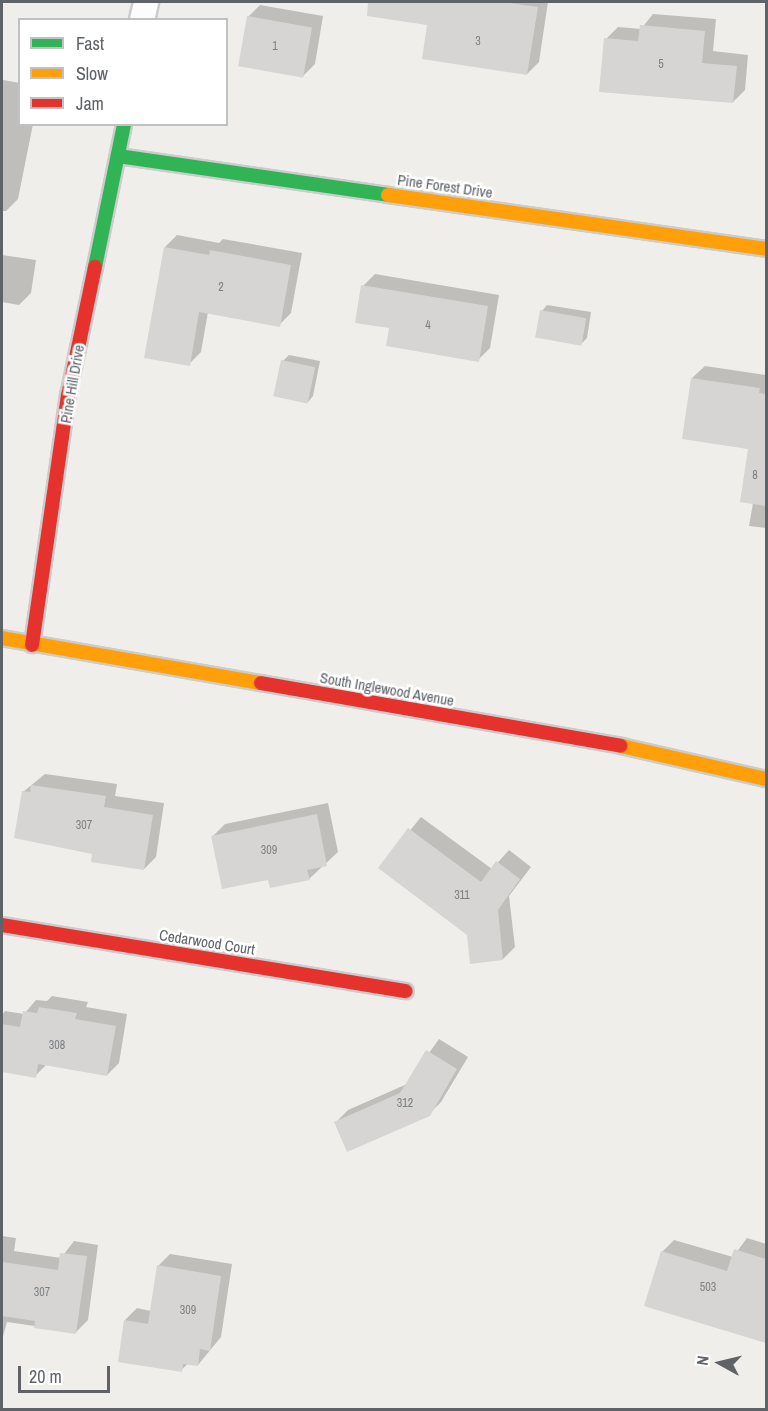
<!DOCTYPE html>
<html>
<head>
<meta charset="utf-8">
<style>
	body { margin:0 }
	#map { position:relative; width:768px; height:1411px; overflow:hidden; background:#efeeea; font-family:"Archivo Narrow",sans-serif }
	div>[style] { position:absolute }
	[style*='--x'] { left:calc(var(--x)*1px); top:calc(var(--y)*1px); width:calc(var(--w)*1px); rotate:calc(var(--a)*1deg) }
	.shadow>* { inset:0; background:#0003 }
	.building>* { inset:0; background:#d6d5d3; transform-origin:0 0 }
	.roads { filter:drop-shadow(2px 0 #cbcccc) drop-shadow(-2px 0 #cbcccc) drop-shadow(0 2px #cbcccc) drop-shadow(0 -2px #cbcccc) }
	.street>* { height:24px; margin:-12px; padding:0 12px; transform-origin:12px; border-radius:12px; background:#fdfcfc }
	.fast>* { height:14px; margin:-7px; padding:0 7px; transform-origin:7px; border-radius:7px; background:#30b455 }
	.slow>* { height:14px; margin:-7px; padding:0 7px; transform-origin:7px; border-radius:7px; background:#ff9f0a }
	.jam>* { height:14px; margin:-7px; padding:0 7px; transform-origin:7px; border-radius:7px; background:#e5322d }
	span { translate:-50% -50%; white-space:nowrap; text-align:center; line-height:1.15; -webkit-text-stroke:5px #fff; paint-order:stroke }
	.number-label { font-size:12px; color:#7e8184 }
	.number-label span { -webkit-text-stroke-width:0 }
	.street-label { font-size:15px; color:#5f6368 }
	.frame { position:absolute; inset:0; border:3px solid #5f6368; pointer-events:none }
	.legend { position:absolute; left:18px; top:18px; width:210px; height:108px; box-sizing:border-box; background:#fff; border:2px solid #bfc1c3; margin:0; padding:8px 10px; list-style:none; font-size:18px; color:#5f6368 }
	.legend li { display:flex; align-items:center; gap:12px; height:30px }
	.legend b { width:30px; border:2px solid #bfc1c3 }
	.north { position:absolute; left:690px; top:1333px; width:60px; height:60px; -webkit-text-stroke:4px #fff; paint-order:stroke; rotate:278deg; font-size:16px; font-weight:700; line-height:24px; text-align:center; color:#5f6368 }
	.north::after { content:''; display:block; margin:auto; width:21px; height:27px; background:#5f6368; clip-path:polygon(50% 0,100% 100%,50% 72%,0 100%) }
	.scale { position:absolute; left:18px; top:1366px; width:92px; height:27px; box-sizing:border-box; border:3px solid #5f6368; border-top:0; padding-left:8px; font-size:18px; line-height:21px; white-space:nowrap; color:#5f6368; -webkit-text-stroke:4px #fff; paint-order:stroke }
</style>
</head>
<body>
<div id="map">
	<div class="shadow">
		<div style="clip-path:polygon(412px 2px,548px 2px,539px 62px,527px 74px,428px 24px,409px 21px)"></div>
		<div style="clip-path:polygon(260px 5px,323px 16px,315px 64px,303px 76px,248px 17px)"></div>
		<div style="clip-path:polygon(653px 14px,716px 19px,713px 51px,748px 55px,745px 90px,733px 102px,606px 39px,618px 27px,641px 29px)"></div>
		<div style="clip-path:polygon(2px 69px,3px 80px,20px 83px,20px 124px,33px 124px,18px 199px,6px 211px,2px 211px)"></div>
		<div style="clip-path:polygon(177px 235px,219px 243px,223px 239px,302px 253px,291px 313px,279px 325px,208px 312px,201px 352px,189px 364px,165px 247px)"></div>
		<div style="clip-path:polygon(2px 255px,36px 260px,31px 293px,19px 305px,2px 302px)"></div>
		<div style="clip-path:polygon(375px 274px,499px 295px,490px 348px,478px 360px,391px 327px,363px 286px)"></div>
		<div style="clip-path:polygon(547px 305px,591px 312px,587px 338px,581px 344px,542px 311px)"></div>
		<div style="clip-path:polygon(289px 355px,320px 361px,313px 396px,308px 402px,283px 361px)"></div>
		<div style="clip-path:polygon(705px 366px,766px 375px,766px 528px,749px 526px,753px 503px,750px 448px,692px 378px)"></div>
		<div style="clip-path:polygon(45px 774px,117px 784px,115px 796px,164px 803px,156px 857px,144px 869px,94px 853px,23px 792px)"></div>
		<div style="clip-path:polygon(328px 803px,338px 852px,309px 879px,269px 878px,213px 836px,225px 824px)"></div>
		<div style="clip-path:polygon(421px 817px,492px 869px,509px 850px,531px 867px,509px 896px,515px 947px,503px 959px,380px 868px)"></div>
		<div style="clip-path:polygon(52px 996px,88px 1002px,86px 1007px,127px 1014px,119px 1063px,107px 1075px,47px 1064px,35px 1076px,2px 1070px,2px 1015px,5px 1011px,24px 1014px,36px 1000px,47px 1001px)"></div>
		<div style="clip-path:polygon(439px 1039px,468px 1057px,441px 1102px,429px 1114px,336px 1122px,348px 1110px,407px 1084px)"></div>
		<div style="clip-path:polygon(2px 1236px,16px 1238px,14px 1251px,61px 1258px,74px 1241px,98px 1245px,88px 1320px,76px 1332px,7px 1322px,2px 1340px)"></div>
		<div style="clip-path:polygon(747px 1238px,766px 1244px,766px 1342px,646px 1305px,662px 1252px,674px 1240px,733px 1257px)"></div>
		<div style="clip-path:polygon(170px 1254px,232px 1264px,221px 1337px,198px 1365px,189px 1363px,181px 1370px,125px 1320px,137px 1308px,151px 1311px,158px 1266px)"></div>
	</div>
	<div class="building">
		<div style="clip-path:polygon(368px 2px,503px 2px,538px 7px,527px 75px,422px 59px,427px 25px,367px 16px)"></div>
		<div style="left:247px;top:16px;width:66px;height:51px;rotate:10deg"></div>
		<div style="clip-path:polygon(640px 25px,705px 31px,702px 63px,737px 66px,733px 103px,599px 92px,604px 38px,638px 41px)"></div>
		<div style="clip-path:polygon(164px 247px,209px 255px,210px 250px,291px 265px,280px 327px,199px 312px,190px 366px,144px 358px)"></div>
		<div style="clip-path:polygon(361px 285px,488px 306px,479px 362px,386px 346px,389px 328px,355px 323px)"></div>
		<div style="left:540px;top:310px;width:47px;height:28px;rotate:10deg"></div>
		<div style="left:281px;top:360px;width:35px;height:37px;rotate:12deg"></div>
		<div style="clip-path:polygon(691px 378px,760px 388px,759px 393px,766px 394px,766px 506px,740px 502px,748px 449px,682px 439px)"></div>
		<div style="clip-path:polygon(31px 785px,106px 796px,104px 807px,153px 815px,144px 870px,91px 862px,92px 854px,14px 838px,22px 791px,30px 792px)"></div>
		<div style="clip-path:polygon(317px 814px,327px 866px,307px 870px,310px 880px,270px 888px,268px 880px,222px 889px,211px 836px)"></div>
		<div style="clip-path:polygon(408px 828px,481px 882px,496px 861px,520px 879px,498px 910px,503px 960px,470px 964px,467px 935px,378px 868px)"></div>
		<div style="clip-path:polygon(39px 1007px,77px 1013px,75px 1019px,116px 1026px,107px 1076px,38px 1064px,36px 1078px,2px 1072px,2px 1024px,20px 1027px,23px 1011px,37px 1013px)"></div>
		<div style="clip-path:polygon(426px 1050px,457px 1069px,430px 1116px,347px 1152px,334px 1122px,400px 1093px)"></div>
		<div style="clip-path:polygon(734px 1249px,766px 1259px,766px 1343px,644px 1306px,661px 1251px,727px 1271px)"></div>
		<div style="clip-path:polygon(60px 1253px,87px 1256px,76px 1334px,34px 1328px,35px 1321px,2px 1316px,2px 1262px,58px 1270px)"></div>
		<div style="clip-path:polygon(157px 1265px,221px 1276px,210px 1351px,200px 1349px,198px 1366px,183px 1364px,182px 1372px,118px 1362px,124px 1320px,148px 1324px)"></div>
	</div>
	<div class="roads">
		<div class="street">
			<div style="--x:142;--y:20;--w:18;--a:-77"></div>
		</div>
		<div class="fast">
			<div style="--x:118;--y:156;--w:273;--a:8.2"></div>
			<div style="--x:95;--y:267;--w:146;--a:-78.5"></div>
		</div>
		<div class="slow">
			<div style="--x:388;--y:195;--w:382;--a:8.1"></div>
			<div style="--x:2;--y:638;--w:263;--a:9.9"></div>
			<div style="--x:621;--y:746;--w:149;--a:12.8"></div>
		</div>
		<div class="jam">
			<div style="--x:32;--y:645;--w:252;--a:-81.8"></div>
			<div style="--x:68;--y:396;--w:132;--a:-78.2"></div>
			<div style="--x:261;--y:683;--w:365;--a:9.9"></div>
			<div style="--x:2;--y:925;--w:409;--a:9.3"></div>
		</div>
	</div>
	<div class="number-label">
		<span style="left:478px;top:42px">3</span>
		<span style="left:275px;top:47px">1</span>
		<span style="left:661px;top:65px">5</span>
		<span style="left:221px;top:288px">2</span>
		<span style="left:428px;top:326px">4</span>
		<span style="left:755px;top:476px">8</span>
		<span style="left:84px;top:826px">307</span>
		<span style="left:269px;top:851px">309</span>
		<span style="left:462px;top:896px">311</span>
		<span style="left:57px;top:1046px">308</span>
		<span style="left:405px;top:1104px">312</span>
		<span style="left:708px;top:1288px">503</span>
		<span style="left:42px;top:1293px">307</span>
		<span style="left:188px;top:1311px">309</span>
	</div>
	<div class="street-label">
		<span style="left:445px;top:186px;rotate:8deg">Pine Forest Drive</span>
		<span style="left:72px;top:384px;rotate:-80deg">Pine Hill Drive</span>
		<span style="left:387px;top:689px;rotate:10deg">South Inglewood Avenue</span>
		<span style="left:207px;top:942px;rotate:9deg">Cedarwood Court</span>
	</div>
	<div class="frame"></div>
	<ul class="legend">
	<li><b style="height:8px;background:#30b455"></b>Fast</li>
	<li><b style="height:8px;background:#ff9f0a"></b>Slow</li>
	<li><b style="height:8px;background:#e5322d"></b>Jam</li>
	</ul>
	<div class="north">N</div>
	<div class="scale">20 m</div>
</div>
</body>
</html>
